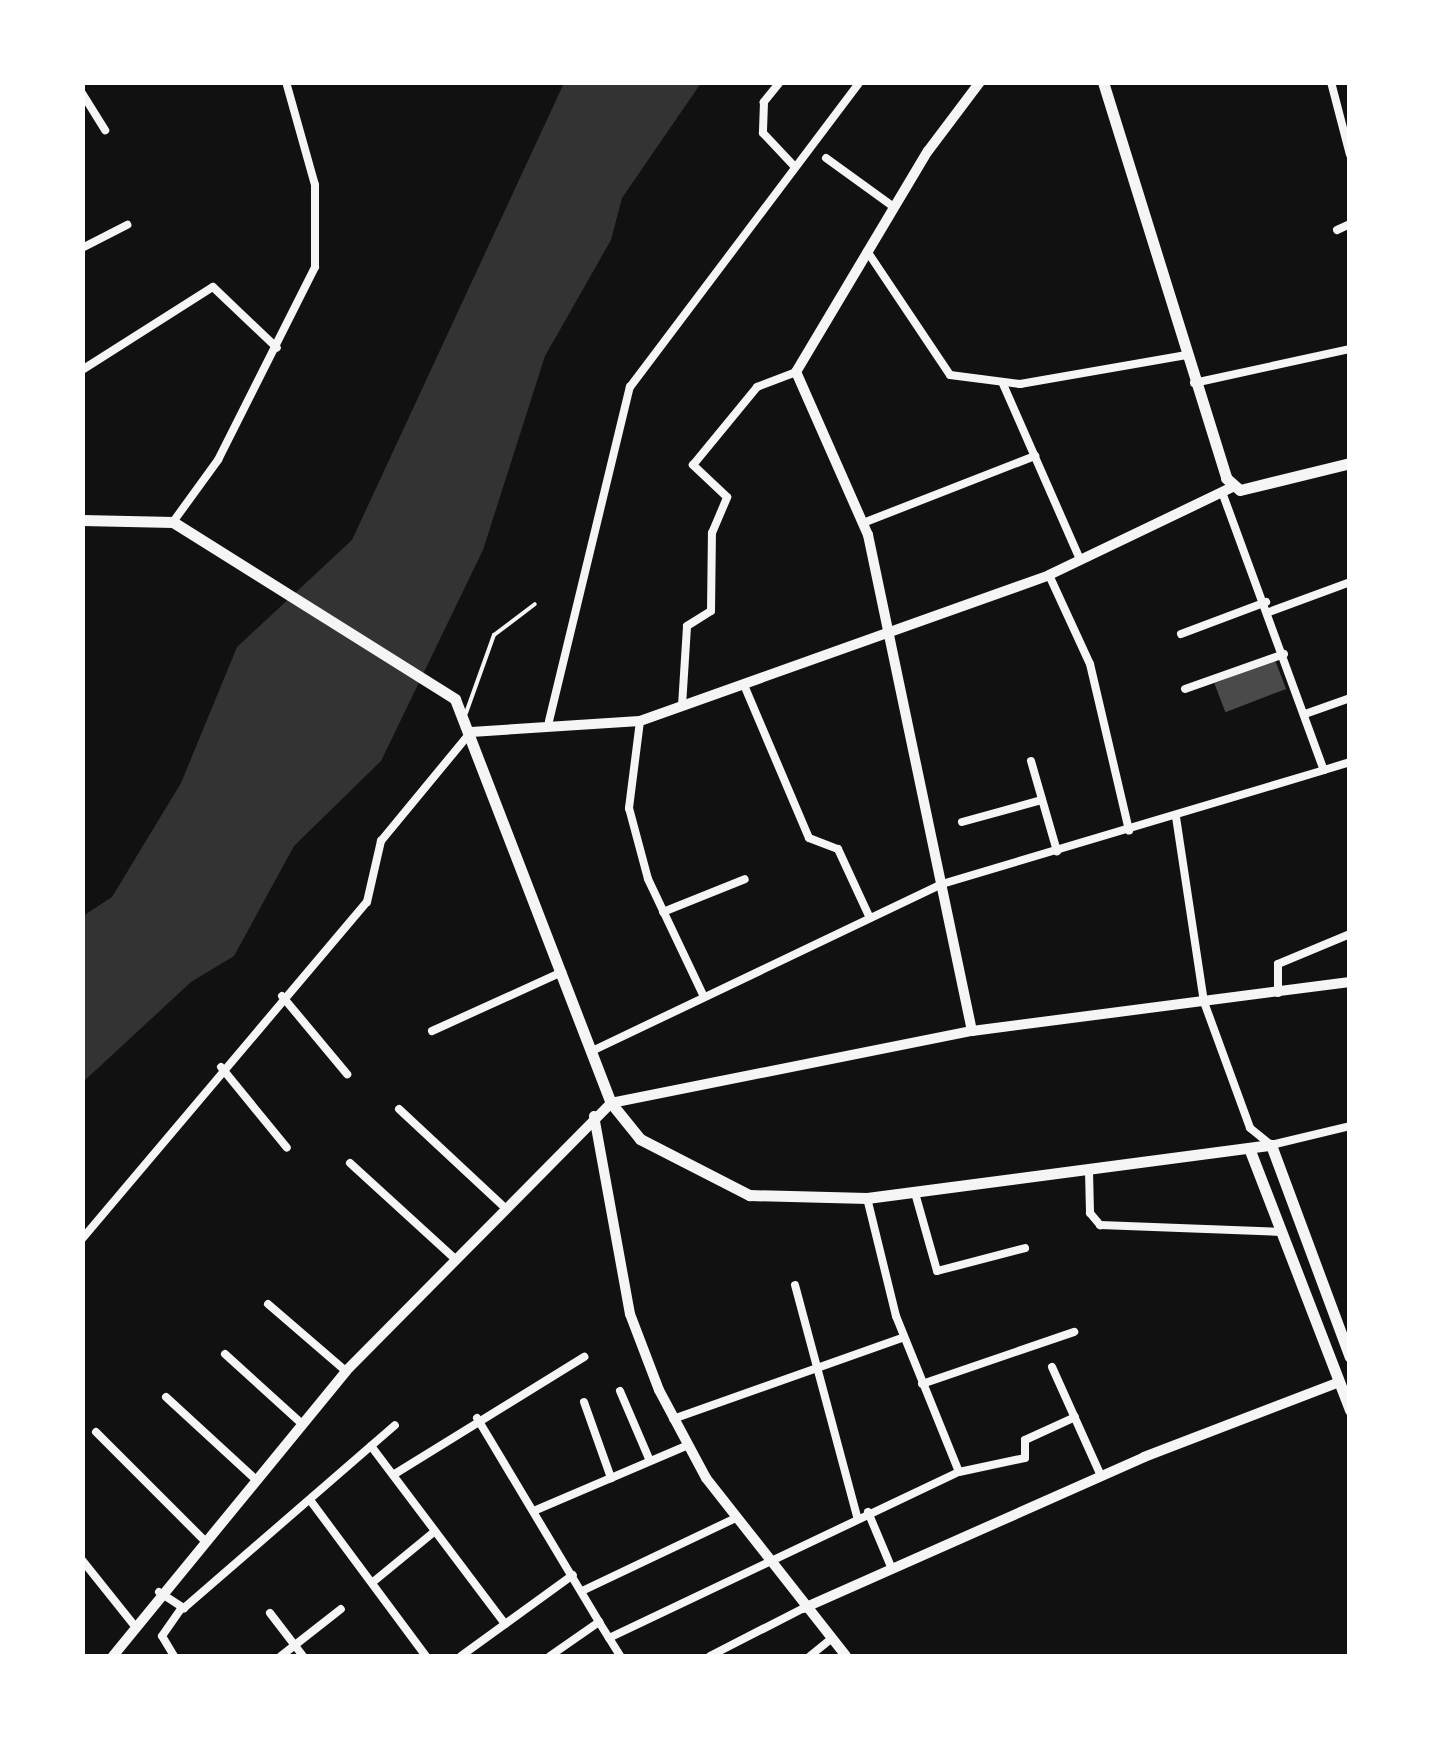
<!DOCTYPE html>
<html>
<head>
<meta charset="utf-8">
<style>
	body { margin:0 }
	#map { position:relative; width:1432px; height:1739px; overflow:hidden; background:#111; font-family:"DM Sans",sans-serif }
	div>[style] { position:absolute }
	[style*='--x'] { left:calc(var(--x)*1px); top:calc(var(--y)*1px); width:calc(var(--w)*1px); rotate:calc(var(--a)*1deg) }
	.water>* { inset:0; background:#333 }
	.building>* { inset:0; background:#4a4a4a; transform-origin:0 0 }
	.service>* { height:4px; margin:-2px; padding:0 2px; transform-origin:2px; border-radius:2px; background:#f5f5f5 }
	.minor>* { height:8px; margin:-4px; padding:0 4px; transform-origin:4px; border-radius:4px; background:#f5f5f5 }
	.tertiary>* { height:10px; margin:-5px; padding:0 5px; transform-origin:5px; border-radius:5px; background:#f5f5f5 }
	.secondary>* { height:11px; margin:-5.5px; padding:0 5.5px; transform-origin:5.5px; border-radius:5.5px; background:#f5f5f5 }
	span { translate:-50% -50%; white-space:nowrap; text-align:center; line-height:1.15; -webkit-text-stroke:8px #fff; paint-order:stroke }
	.frame { position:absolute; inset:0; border:85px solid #fff; pointer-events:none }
</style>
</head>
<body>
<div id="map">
	<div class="water">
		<div style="clip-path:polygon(564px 83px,701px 83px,622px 198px,611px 240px,545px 356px,483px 550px,381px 761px,294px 846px,234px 956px,191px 982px,83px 1082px,83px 916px,112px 897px,181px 783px,237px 647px,352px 540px)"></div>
	</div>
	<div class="building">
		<div style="left:1275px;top:660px;width:31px;height:65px;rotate:69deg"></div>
	</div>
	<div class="service">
		<div style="--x:466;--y:713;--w:83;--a:-70.3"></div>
		<div style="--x:494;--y:635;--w:51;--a:-37.1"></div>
	</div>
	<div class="minor">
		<div style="--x:780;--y:82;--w:26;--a:129"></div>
		<div style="--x:764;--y:102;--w:31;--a:92"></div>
		<div style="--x:763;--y:133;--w:45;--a:46.8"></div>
		<div style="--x:1331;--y:82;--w:75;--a:75.4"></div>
		<div style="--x:82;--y:93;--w:44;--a:58.1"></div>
		<div style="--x:826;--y:158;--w:84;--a:35.8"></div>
		<div style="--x:1337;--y:230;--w:14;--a:-25"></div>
		<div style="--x:82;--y:248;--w:51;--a:-27.1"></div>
		<div style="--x:867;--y:251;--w:149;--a:56.2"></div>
		<div style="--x:950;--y:375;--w:71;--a:7.3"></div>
		<div style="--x:1020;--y:384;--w:169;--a:-9.9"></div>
		<div style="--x:82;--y:370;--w:155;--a:-32.4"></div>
		<div style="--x:213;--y:287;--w:88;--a:43.6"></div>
		<div style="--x:1194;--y:383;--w:160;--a:-12.3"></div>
		<div style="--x:1003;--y:384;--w:191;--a:66.3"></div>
		<div style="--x:1222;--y:492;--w:296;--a:69.9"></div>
		<div style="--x:1324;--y:770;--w:27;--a:-17"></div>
		<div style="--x:173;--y:522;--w:77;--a:-54"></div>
		<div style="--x:218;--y:460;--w:216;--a:-63.3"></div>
		<div style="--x:315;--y:267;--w:82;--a:-90"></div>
		<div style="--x:315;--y:185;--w:107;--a:-105.7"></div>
		<div style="--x:863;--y:523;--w:185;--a:-21.3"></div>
		<div style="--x:1049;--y:575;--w:98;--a:65.3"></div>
		<div style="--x:1090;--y:664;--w:171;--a:76.8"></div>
		<div style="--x:1269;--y:612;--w:86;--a:-20.3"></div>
		<div style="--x:1181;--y:634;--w:91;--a:-20.6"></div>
		<div style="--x:744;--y:685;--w:166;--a:67"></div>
		<div style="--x:809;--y:838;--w:31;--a:21"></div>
		<div style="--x:838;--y:849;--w:74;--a:65.2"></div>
		<div style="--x:1185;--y:689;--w:105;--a:-19.5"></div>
		<div style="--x:682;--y:706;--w:80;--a:-86.4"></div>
		<div style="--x:687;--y:626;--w:28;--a:-32"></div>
		<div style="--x:711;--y:611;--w:78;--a:-89.3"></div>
		<div style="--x:712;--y:533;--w:39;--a:-67"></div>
		<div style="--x:727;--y:497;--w:47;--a:-136.7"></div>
		<div style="--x:693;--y:465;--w:101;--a:-50.6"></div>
		<div style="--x:757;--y:387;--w:42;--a:-21"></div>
		<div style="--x:1305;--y:714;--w:48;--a:-19.6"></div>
		<div style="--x:549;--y:721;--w:344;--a:-76.4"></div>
		<div style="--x:630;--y:387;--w:382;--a:-53"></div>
		<div style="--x:640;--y:721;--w:88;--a:97.2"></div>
		<div style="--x:629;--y:808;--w:73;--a:75"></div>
		<div style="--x:648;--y:879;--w:128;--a:64.6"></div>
		<div style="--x:1031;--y:761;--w:94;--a:73.9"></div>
		<div style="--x:1176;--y:817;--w:187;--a:81.4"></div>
		<div style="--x:1204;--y:1002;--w:134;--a:69.9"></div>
		<div style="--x:1250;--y:1128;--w:27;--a:39"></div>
		<div style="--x:1271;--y:1145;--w:81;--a:-13.5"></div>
		<div style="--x:962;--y:822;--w:83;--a:-15.4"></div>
		<div style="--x:663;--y:912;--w:88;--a:-21.9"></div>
		<div style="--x:1278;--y:993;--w:29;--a:-90"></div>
		<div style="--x:1278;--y:964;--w:78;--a:-22.6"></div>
		<div style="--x:282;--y:996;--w:102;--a:50.2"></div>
		<div style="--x:432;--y:1031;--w:143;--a:-24.4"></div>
		<div style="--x:592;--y:1051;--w:388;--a:-25.5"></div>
		<div style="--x:942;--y:884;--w:399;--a:-16.6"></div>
		<div style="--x:221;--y:1067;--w:104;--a:50.8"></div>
		<div style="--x:399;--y:1109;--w:145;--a:43"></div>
		<div style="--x:350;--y:1163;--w:142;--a:42.4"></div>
		<div style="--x:1089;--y:1171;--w:42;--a:88.6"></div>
		<div style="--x:1090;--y:1213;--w:16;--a:50"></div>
		<div style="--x:1100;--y:1225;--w:181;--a:2.2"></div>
		<div style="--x:915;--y:1193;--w:81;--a:74.2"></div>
		<div style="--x:937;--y:1271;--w:91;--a:-14.6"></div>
		<div style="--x:867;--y:1198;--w:122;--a:76.2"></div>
		<div style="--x:896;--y:1316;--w:168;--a:68"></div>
		<div style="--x:82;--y:1239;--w:441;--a:-49.8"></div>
		<div style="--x:367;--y:902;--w:63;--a:-77.1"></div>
		<div style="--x:381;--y:841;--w:140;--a:-50.5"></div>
		<div style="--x:795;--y:1285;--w:240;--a:75"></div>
		<div style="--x:268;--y:1304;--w:103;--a:40.7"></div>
		<div style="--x:225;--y:1354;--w:103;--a:42.2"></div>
		<div style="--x:1052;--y:1367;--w:120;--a:65.8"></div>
		<div style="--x:922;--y:1384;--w:161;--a:-18.9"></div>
		<div style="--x:620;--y:1391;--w:76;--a:66.8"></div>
		<div style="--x:166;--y:1397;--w:120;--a:42.6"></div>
		<div style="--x:584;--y:1402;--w:81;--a:70.4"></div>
		<div style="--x:477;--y:1418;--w:238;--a:59.1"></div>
		<div style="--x:673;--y:1419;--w:245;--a:-19.5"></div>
		<div style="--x:96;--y:1432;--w:150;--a:45"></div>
		<div style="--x:371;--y:1446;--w:223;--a:53"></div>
		<div style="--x:393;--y:1475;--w:225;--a:-31.7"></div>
		<div style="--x:310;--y:1500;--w:194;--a:53.4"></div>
		<div style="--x:536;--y:1510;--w:163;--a:-23.1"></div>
		<div style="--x:868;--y:1512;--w:62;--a:67.2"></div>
		<div style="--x:82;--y:1560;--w:82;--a:51.4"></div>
		<div style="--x:373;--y:1582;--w:80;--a:-39.4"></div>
		<div style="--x:582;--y:1591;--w:170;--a:-25.4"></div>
		<div style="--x:159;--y:1592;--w:30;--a:33"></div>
		<div style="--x:184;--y:1608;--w:279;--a:-40.9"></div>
		<div style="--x:270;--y:1613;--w:54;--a:52.5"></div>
		<div style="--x:609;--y:1638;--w:387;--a:-25.4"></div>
		<div style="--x:959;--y:1472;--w:67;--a:-12"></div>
		<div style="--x:1025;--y:1458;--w:18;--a:-90"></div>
		<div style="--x:1025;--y:1440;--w:55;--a:-24.7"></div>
		<div style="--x:174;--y:1656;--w:23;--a:-121"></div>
		<div style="--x:162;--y:1636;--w:32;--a:-55"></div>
		<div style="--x:281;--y:1656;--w:76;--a:-38.1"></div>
		<div style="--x:461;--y:1656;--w:138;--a:-35.9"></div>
		<div style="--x:550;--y:1656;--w:60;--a:-34.8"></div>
		<div style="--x:599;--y:1622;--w:40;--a:58"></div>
		<div style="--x:710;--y:1656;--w:106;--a:-27.1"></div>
		<div style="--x:810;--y:1656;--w:27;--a:-39"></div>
	</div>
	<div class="tertiary">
		<div style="--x:471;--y:732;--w:169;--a:-3.7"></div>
		<div style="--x:640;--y:721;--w:434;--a:-19.6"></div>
		<div style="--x:1049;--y:575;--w:204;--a:-25.6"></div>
		<div style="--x:972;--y:1031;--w:507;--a:-101.84"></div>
		<div style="--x:868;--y:535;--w:178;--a:-113.8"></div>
		<div style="--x:796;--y:372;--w:257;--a:-59.2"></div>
		<div style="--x:928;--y:151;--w:86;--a:-53"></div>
		<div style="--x:594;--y:1116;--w:201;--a:79.7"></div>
		<div style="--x:630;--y:1314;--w:81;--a:69.1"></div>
		<div style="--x:659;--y:1390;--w:100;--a:61.9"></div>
		<div style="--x:706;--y:1478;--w:226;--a:51.8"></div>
		<div style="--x:804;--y:1608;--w:372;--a:-23.9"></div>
		<div style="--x:1144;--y:1457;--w:209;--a:-21"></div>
		<div style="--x:113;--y:1656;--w:368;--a:-50.7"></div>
		<div style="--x:346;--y:1371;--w:377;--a:-45.3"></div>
		<div style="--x:611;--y:1103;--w:368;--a:-11.3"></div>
		<div style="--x:972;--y:1031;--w:381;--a:-7.4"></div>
	</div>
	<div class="secondary">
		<div style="--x:1103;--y:82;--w:415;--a:72.7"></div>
		<div style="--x:1226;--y:478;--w:18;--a:41"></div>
		<div style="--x:1240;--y:490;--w:113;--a:-13.8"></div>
		<div style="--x:82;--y:520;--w:91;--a:1.3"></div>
		<div style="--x:173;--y:522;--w:333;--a:32.1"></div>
		<div style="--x:455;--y:699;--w:433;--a:68.9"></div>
		<div style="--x:611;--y:1103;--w:46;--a:51.1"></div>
		<div style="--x:640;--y:1139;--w:123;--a:27.2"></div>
		<div style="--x:749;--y:1195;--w:118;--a:1.5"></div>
		<div style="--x:867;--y:1198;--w:407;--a:-7.5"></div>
		<div style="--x:1271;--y:1145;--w:226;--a:69.6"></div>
		<div style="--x:1249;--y:1148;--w:281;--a:68.9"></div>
	</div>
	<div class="frame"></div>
</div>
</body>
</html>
